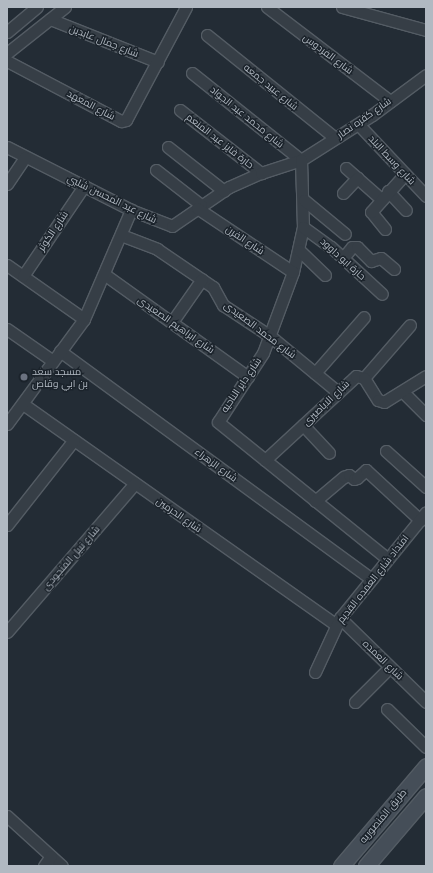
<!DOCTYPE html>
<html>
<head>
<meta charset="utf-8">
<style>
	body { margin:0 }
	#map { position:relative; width:433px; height:873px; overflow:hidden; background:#232c35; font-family:Arial,Cairo,sans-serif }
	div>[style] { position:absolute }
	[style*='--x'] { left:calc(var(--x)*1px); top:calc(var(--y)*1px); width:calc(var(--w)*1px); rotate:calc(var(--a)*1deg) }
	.roads { filter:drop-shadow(1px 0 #545c64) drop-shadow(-1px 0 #545c64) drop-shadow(0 1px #545c64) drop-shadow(0 -1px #545c64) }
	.minor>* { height:11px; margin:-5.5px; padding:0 5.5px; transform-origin:5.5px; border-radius:5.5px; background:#363e46 }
	.secondary>* { height:15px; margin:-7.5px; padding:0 7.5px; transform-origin:7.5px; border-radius:7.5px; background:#454e58 }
	.dots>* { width:11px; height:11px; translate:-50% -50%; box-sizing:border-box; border:2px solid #1b232b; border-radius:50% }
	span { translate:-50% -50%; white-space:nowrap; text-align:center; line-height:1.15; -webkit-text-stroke:3px #1b232b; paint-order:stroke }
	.street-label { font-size:10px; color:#b1b9c2 }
	.poi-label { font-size:10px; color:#b1b9c2 }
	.left { translate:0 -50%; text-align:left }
	.frame { position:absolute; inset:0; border:8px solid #b1b9c2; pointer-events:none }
</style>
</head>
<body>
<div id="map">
	<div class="roads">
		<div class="minor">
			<div style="--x:267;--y:7;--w:155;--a:37.4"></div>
			<div style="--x:342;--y:7;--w:87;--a:15.3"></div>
			<div style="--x:50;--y:19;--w:116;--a:21.7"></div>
			<div style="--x:7;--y:32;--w:39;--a:-40"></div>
			<div style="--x:207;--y:35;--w:164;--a:38.8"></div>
			<div style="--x:7;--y:53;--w:74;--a:-38.4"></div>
			<div style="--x:7;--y:61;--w:129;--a:27.8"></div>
			<div style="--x:121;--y:121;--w:5;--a:-11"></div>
			<div style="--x:126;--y:120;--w:128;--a:-62"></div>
			<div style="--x:192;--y:73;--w:139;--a:38.6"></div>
			<div style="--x:180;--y:110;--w:103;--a:37.9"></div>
			<div style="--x:358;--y:124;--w:99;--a:46.6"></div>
			<div style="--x:7;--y:147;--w:139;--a:26.9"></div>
			<div style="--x:131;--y:210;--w:44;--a:21.3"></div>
			<div style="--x:172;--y:226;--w:69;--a:-34.4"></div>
			<div style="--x:229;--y:187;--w:35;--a:-24"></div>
			<div style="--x:261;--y:173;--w:42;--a:-18"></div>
			<div style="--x:301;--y:160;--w:84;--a:-32.4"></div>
			<div style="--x:372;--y:115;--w:67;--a:-36.5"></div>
			<div style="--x:168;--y:147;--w:71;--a:38.2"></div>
			<div style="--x:301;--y:160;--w:67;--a:88.3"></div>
			<div style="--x:303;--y:227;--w:46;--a:102.5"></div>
			<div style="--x:293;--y:272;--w:86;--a:110.3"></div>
			<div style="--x:263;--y:353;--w:82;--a:123.1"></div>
			<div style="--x:218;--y:422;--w:218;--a:38.9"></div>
			<div style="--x:346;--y:168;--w:47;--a:41.5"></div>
			<div style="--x:156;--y:170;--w:57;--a:37.9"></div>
			<div style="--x:7;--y:184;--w:32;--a:-56"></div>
			<div style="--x:388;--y:191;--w:26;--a:47"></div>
			<div style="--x:343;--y:193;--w:21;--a:-47"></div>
			<div style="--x:304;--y:200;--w:53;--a:39.7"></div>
			<div style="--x:197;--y:208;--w:115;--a:33.7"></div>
			<div style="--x:303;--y:227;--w:34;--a:36"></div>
			<div style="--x:331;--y:247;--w:69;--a:42.7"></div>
			<div style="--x:385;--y:229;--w:22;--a:-129"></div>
			<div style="--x:371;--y:212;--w:51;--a:-48.2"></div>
			<div style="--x:121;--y:235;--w:39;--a:21"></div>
			<div style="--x:157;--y:249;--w:68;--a:34.2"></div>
			<div style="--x:213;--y:287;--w:21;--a:61"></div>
			<div style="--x:223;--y:305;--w:56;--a:33.4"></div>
			<div style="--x:270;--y:336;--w:88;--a:39.5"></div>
			<div style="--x:299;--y:250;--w:36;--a:44"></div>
			<div style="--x:343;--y:258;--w:14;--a:-51"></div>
			<div style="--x:352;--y:247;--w:5;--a:0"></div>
			<div style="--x:357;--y:247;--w:20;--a:45"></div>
			<div style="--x:371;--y:261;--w:10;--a:-17"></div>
			<div style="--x:381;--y:258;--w:17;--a:40"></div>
			<div style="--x:7;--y:265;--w:94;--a:35"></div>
			<div style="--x:104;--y:274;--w:177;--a:35.6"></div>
			<div style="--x:23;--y:276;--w:109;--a:-55.9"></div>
			<div style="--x:172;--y:322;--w:52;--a:-55.1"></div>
			<div style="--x:7;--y:329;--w:56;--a:34.8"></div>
			<div style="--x:60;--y:351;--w:386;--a:36.2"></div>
			<div style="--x:315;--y:373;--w:74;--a:-48.8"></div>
			<div style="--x:364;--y:378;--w:70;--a:-49"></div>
			<div style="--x:403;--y:392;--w:33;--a:45"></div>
			<div style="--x:23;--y:404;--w:383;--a:35.2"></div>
			<div style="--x:7;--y:424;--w:130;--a:-53.7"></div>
			<div style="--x:84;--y:319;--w:119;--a:-66.7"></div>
			<div style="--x:303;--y:425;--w:38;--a:47"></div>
			<div style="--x:386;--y:451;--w:54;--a:42"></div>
			<div style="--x:265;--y:460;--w:124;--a:-42.7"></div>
			<div style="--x:356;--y:376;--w:8;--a:14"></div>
			<div style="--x:364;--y:378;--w:26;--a:58"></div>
			<div style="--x:378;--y:400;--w:6;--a:18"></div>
			<div style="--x:384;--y:402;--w:49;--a:-31.8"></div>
			<div style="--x:315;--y:501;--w:38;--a:-40"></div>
			<div style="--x:344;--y:477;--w:5;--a:-22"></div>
			<div style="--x:349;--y:475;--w:6;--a:39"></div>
			<div style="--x:354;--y:479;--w:3;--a:-18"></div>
			<div style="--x:357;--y:478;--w:12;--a:-42"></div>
			<div style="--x:366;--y:470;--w:74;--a:42.8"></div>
			<div style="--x:7;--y:525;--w:108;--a:-51.8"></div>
			<div style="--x:340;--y:618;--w:120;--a:44.3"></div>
			<div style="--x:7;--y:632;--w:196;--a:-49.3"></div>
			<div style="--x:315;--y:672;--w:60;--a:-65.2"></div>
			<div style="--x:340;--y:618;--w:136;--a:-50.9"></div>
			<div style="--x:355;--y:702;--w:49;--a:-45"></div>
			<div style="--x:387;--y:709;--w:54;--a:44.3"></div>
			<div style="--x:7;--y:816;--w:74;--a:42.3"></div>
			<div style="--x:44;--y:866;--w:12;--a:-55"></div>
		</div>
		<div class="secondary">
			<div style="--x:341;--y:866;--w:131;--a:-49.6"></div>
			<div style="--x:366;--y:866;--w:92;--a:-49.4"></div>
		</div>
	</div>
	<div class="dots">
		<div style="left:24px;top:377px;background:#6b7280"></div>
	</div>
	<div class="street-label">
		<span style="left:104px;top:41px;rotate:21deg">شارع جمال عابدين</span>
		<span style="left:328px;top:54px;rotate:37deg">شارع الفردوس</span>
		<span style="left:271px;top:87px;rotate:39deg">شارع عبيد جمعه</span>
		<span style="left:91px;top:105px;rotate:28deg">شارع المعهد</span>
		<span style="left:247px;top:117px;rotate:39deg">شارع محمد عبد الجواد</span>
		<span style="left:364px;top:118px;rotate:-35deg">شارع كفره نصار</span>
		<span style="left:220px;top:141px;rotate:38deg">حارة فايز عبد المنعم</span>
		<span style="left:392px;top:160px;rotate:47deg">شارع وسط البلد</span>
		<span style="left:112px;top:199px;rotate:26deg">شارع عبد المحسن شلبي</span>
		<span style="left:53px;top:231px;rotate:-56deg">شارع الكوثر</span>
		<span style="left:245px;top:240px;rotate:34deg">شارع الفرن</span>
		<span style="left:343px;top:259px;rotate:42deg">حارة ابو داوود</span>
		<span style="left:176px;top:325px;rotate:35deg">شارع ابراهيم الصعيدى</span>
		<span style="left:260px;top:330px;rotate:37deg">شارع محمد الصعيدى</span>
		<span style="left:241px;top:385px;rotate:-56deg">شارع داير الناحيه</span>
		<span style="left:326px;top:403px;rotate:-44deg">شارع الاباصيرى</span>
		<span style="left:216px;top:465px;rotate:36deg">شارع الزهراء</span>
		<span style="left:179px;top:515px;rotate:35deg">شارع الحرمين</span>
		<span style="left:71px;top:558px;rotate:-49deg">شارع نبيل المنجودى</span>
		<span style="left:373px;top:579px;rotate:-52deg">امتداد شارع العمده القديم</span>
		<span style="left:383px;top:660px;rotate:44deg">شارع العمده</span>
		<span style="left:383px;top:816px;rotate:-50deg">طريق المنصوريه</span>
	</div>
	<div class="poi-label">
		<span class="left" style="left:32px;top:377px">مسجد سعد<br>بن ابي وقاص</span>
	</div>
	<div class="frame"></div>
</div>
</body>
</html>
